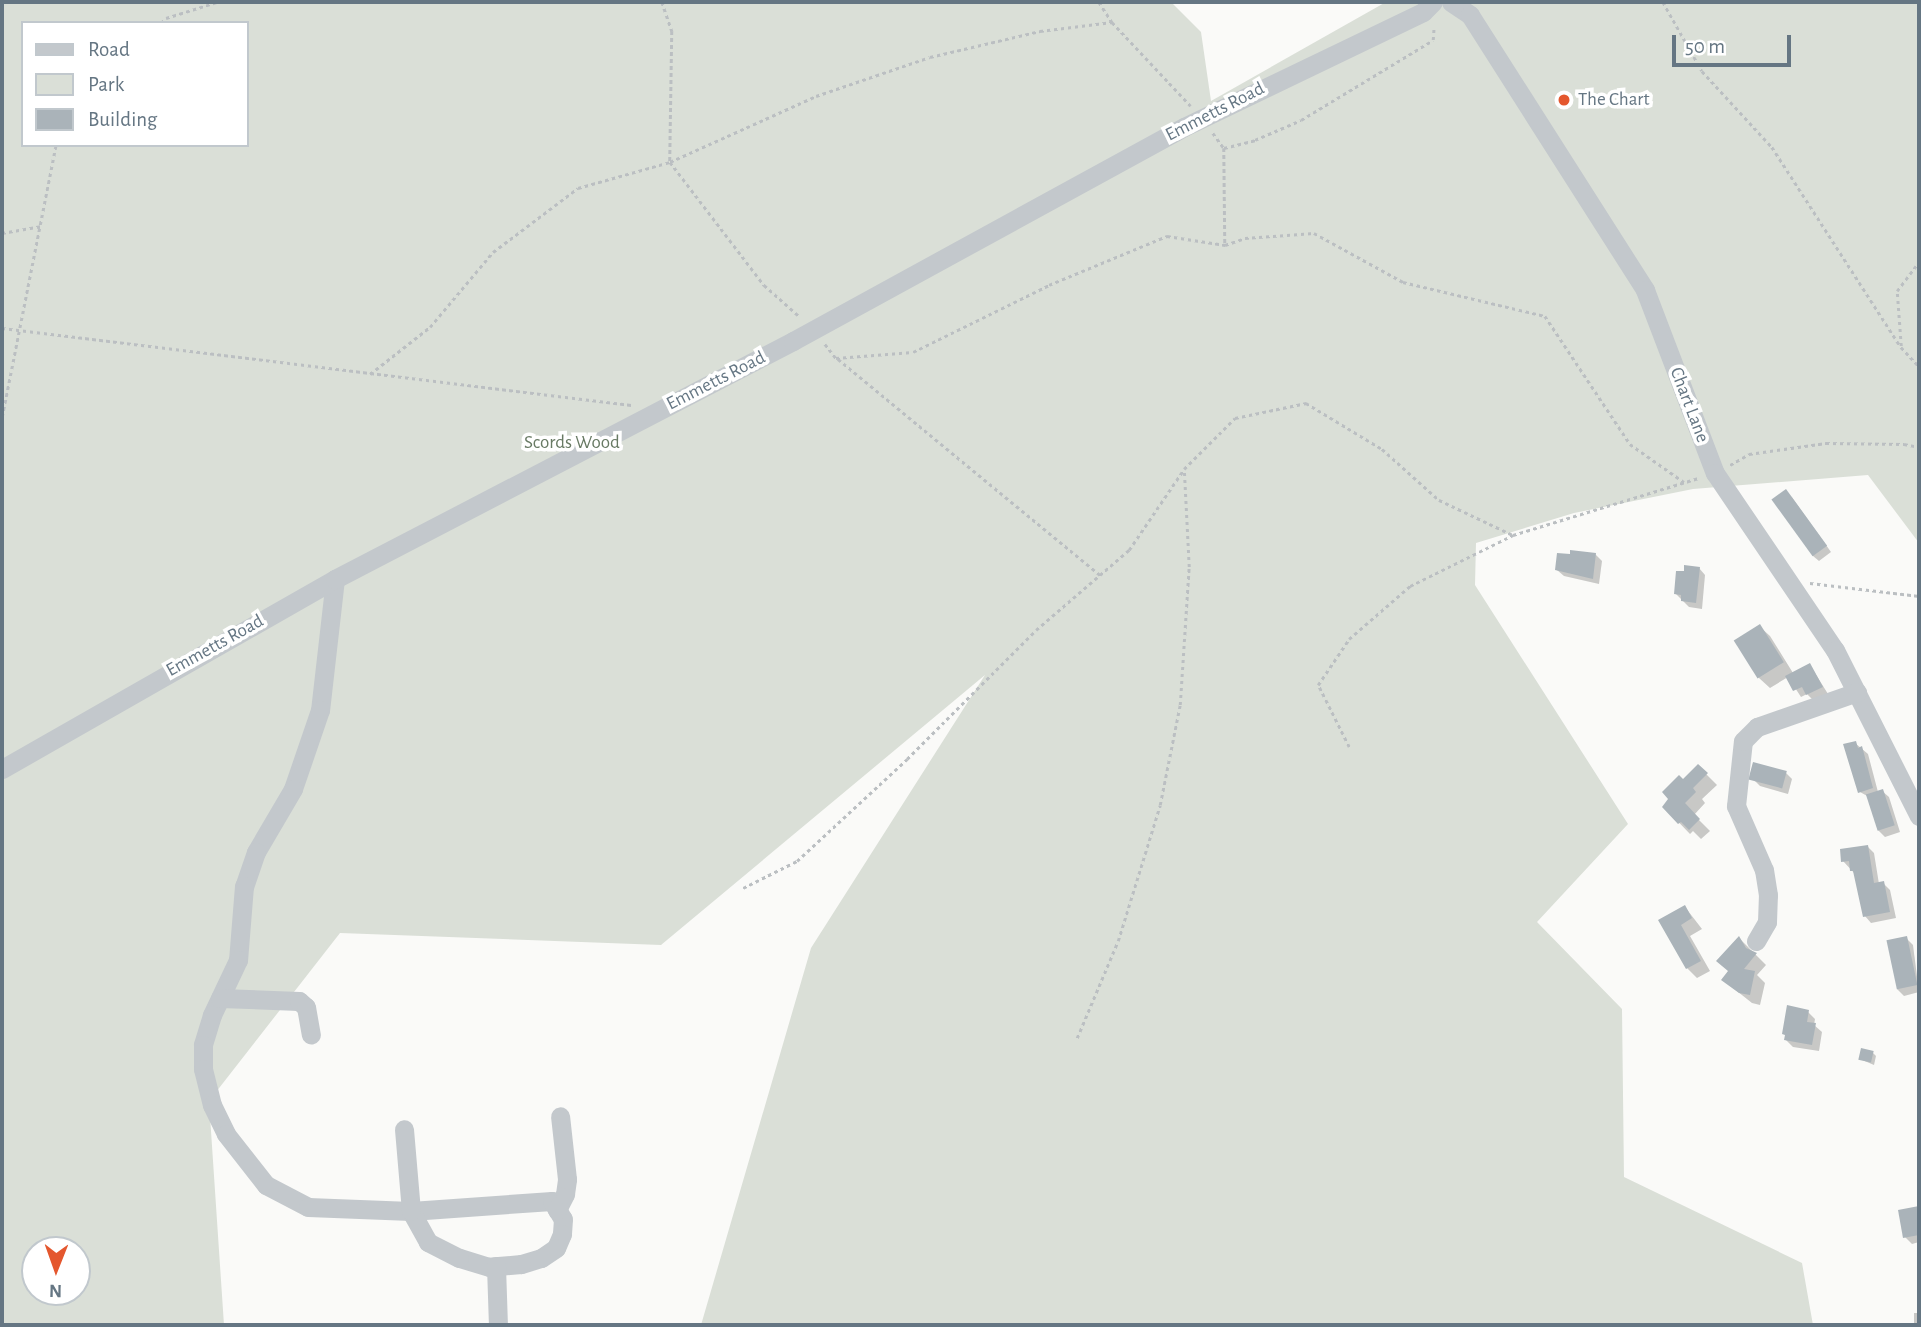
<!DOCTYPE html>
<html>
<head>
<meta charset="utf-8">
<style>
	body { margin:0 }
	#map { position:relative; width:1921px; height:1327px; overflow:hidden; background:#fafaf8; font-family:"Alegreya Sans",sans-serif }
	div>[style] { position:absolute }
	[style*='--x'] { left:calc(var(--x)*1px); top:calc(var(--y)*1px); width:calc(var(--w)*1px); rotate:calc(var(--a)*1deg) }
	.green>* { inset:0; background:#dadfd7 }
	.shadow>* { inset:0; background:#0003; transform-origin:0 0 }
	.building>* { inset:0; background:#aab3b9; transform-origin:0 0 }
	.path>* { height:2.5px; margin-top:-1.25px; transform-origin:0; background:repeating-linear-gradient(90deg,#bbbfc2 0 3.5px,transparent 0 7px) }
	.minor>* { height:19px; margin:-9.5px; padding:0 9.5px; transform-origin:9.5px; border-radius:9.5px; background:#c3c8cc }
	.dots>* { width:19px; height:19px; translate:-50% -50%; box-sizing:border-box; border:4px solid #fff; border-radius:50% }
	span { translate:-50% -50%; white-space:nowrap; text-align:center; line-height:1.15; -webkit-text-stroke:7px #fff; paint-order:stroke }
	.poi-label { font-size:19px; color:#657683 }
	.left { translate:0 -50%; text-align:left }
	.street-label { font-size:19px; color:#657683 }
	.park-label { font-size:19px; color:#687a64 }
	.frame { position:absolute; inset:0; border:4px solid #657683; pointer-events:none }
	.legend { position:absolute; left:21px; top:21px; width:228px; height:126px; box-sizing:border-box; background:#fff; border:2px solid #c1c8cd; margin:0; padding:9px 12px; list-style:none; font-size:21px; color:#657683 }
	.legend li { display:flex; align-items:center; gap:14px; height:35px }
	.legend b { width:35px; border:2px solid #c1c8cd }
	.north { position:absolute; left:21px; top:1236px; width:70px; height:70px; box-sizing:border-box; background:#fff; border:2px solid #c1c8cd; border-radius:50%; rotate:181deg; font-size:19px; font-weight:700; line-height:28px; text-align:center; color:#657683 }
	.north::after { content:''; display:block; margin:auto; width:24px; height:32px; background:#e4572e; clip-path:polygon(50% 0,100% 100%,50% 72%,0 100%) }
	.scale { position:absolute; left:1672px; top:35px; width:119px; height:32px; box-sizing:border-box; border:4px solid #657683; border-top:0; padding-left:9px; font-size:21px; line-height:24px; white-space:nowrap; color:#657683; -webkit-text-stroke:5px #fff; paint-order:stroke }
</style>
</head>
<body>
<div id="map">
	<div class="green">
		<div style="clip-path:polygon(evenodd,2px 2px,1171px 2px,1201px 32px,1211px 101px,1386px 2px,1919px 2px,1919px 543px,1868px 475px,1693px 489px,1574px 513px,1476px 543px,1475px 585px,1628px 824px,1537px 922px,1622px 1009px,1624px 1177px,1802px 1263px,1813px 1325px,701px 1325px,811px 948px,985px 675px,661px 945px,340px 933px,209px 1101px,224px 1325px,2px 1325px,2px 2px,23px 23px,247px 23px,247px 145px,23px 145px,23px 23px,2px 2px,35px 1250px,77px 1250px,77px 1292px,35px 1292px,35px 1250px)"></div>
	</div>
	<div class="shadow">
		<div style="clip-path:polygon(1791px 496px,1831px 552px,1819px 561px,1813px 556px)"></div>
		<div style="clip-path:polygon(1595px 554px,1602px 561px,1599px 584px,1564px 576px,1557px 570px)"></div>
		<div style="clip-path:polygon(1699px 568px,1705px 575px,1702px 609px,1689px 607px,1676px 594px)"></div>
		<div style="clip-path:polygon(1759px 626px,1770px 636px,1793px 673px,1810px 665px,1828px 694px,1814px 701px,1807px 694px,1801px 697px,1788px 677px,1770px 688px,1759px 678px)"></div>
		<div style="clip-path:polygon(1855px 743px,1868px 754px,1878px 792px,1882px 791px,1889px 797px,1900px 832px,1885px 837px,1878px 830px,1869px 797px,1860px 792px)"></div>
		<div style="clip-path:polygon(1698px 766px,1717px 785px,1702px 799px,1705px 803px,1694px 815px,1710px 831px,1701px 839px,1693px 831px,1690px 834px,1664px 807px)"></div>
		<div style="clip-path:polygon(1786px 773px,1792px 779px,1788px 794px,1760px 786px,1753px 779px)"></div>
		<div style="clip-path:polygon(1868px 847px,1874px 853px,1879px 884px,1883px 883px,1890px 890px,1896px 918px,1871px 923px,1865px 916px,1856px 875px,1843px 861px)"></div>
		<div style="clip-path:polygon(1685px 907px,1702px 929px,1690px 936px,1710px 971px,1697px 978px,1687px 968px,1660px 921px)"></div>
		<div style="clip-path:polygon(1739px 938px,1766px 965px,1757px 975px,1765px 983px,1760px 1005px,1752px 1003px,1723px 980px,1729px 972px)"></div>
		<div style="clip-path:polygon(1906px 938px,1913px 945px,1919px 992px,1904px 996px,1897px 989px)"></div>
		<div style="clip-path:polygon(1808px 1012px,1815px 1019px,1814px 1025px,1822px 1032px,1819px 1051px,1793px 1047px,1786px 1040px)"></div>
		<div style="clip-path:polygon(1873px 1053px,1876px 1056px,1874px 1065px,1860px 1059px)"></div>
		<div style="clip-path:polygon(1919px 1208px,1919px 1242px,1912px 1244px,1905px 1237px,1900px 1212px)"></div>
		<div style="left:1914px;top:1313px;width:5px;height:12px"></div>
	</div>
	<div class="building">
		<div style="left:1786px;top:489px;width:70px;height:18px;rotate:54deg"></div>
		<div style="clip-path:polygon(1570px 550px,1596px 553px,1593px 579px,1555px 570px,1557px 553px,1570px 554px)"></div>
		<div style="clip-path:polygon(1684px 565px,1700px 567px,1696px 603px,1681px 601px,1681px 595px,1674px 594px,1676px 571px,1684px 571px)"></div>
		<div style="left:1760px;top:624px;width:45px;height:31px;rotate:58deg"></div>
		<div style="clip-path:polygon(1810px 663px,1823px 687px,1806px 695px,1802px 687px,1793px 691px,1785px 676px)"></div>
		<div style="clip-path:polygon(1856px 741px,1858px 748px,1862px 746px,1873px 788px,1858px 793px,1843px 744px)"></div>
		<div style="left:1753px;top:762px;width:35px;height:18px;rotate:15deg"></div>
		<div style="clip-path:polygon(1698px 764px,1708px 773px,1693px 788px,1696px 792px,1685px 803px,1700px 819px,1689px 830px,1681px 822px,1678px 824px,1662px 807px,1668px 799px,1662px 792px,1679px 775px,1683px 779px)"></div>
		<div style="left:1883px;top:789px;width:38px;height:18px;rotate:72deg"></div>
		<div style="clip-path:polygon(1868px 845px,1874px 883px,1884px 881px,1890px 912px,1863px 917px,1853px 871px,1850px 871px,1849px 861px,1841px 862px,1840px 849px)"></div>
		<div style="clip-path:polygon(1685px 905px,1692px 918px,1681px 925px,1701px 961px,1686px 969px,1658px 920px)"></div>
		<div style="clip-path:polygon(1739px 936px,1746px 948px,1757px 953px,1744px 969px,1755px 971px,1750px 995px,1739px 993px,1721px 980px,1728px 971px,1716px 961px)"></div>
		<div style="left:1907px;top:936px;width:50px;height:21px;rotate:78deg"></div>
		<div style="clip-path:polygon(1787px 1005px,1809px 1010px,1807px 1022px,1816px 1023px,1812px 1045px,1784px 1040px,1785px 1035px,1782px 1034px)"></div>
		<div style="left:1861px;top:1048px;width:13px;height:12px;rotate:13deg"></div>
		<div style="clip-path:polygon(1919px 1206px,1919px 1235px,1903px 1238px,1898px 1210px)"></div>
	</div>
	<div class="path">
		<div style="--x:662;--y:2;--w:31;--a:71"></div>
		<div style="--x:672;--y:31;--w:131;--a:90.9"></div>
		<div style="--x:670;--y:162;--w:155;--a:52.6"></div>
		<div style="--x:764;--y:285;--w:47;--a:41.5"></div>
		<div style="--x:1099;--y:2;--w:24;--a:57"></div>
		<div style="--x:1112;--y:22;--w:115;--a:46.8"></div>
		<div style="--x:1663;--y:2;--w:79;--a:60.5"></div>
		<div style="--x:1702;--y:71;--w:103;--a:47.4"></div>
		<div style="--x:1772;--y:147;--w:238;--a:57.2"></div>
		<div style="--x:1901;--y:347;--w:26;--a:47"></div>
		<div style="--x:161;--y:23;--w:7;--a:-45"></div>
		<div style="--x:166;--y:18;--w:53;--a:-17.4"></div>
		<div style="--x:1213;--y:133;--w:19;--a:54"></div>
		<div style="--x:1224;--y:148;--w:32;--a:-14"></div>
		<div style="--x:1255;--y:140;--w:50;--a:-23.5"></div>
		<div style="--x:1301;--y:120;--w:154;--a:-31.2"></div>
		<div style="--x:1433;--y:40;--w:14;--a:-86"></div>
		<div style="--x:1224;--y:148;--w:97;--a:89.4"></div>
		<div style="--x:2;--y:233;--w:39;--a:-10"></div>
		<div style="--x:2;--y:328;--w:634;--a:6.98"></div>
		<div style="--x:825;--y:344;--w:18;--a:52"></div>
		<div style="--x:836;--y:358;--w:77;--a:-4.5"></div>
		<div style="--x:913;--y:352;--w:152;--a:-26.2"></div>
		<div style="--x:1049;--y:285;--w:128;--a:-22.6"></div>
		<div style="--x:1167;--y:236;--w:59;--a:8.8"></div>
		<div style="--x:1225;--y:245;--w:21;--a:-19"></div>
		<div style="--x:1245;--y:238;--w:69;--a:-4.1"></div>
		<div style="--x:1314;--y:233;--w:102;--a:28.8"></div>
		<div style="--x:1403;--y:282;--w:146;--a:13.5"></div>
		<div style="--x:1545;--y:316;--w:154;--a:56.4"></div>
		<div style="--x:1630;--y:444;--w:66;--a:35.1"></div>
		<div style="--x:1901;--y:346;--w:55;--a:-94.2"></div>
		<div style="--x:1897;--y:291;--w:36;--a:-53"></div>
		<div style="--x:838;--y:359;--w:340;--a:39.5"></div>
		<div style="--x:370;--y:374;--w:76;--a:-38.1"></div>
		<div style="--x:430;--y:327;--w:98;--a:-50"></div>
		<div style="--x:493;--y:252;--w:106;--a:-37"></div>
		<div style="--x:578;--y:188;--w:96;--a:-15.8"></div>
		<div style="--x:670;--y:162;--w:160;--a:-24.3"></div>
		<div style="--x:816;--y:96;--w:120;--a:-18.9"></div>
		<div style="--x:930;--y:57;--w:113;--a:-13.3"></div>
		<div style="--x:1040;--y:31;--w:73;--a:-7.1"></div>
		<div style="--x:2;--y:417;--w:277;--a:-78.8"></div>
		<div style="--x:1730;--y:465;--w:22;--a:-30"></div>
		<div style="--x:1749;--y:454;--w:78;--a:-8.1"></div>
		<div style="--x:1826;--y:443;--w:78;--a:0.7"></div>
		<div style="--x:1904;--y:444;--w:15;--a:11"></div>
		<div style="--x:1810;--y:583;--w:110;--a:6.8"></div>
		<div style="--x:1349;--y:747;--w:69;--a:-116.6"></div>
		<div style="--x:1318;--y:685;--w:55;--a:-56"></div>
		<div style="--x:1349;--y:639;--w:81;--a:-41"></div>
		<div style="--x:1410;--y:586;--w:115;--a:-26.3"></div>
		<div style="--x:1513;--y:535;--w:194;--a:-17.1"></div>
		<div style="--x:743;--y:888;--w:60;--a:-26.6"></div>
		<div style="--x:797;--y:861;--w:150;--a:-42.8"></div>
		<div style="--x:907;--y:759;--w:182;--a:-45"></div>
		<div style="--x:1036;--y:630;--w:123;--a:-40.7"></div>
		<div style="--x:1129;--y:550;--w:98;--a:-55.8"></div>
		<div style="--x:1184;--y:469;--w:72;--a:-45"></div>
		<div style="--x:1235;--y:418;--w:73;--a:-11.9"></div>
		<div style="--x:1306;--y:403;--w:89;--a:31.2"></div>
		<div style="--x:1382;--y:449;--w:76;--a:41.8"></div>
		<div style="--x:1439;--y:500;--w:82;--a:25.3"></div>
		<div style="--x:1077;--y:1038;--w:105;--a:-67.1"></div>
		<div style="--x:1118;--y:941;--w:142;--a:-72.8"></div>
		<div style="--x:1160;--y:805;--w:102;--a:-78.7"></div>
		<div style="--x:1180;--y:705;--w:138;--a:-86.3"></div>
		<div style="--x:1189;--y:567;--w:98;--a:-92.9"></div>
	</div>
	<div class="minor">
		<div style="--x:1451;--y:2;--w:23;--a:34"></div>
		<div style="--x:1470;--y:15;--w:326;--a:57.5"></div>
		<div style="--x:1645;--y:290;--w:196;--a:69.1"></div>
		<div style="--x:1715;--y:473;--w:214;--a:55.9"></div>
		<div style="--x:1835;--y:650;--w:186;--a:63.2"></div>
		<div style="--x:335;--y:579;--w:132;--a:96.5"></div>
		<div style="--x:320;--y:710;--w:83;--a:108.9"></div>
		<div style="--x:293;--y:789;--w:73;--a:120.4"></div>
		<div style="--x:256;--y:852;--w:36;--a:109"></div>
		<div style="--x:244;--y:886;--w:74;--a:94.6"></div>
		<div style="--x:238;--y:960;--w:61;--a:115.3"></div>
		<div style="--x:212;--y:1015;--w:31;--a:107"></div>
		<div style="--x:203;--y:1045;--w:24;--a:90"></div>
		<div style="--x:203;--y:1069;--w:37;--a:76"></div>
		<div style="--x:212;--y:1105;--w:32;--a:64"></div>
		<div style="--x:226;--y:1134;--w:65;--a:51.9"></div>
		<div style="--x:266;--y:1185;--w:47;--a:27.6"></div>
		<div style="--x:308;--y:1207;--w:103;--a:2.2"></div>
		<div style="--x:411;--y:1211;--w:141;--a:-4.1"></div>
		<div style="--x:552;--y:1201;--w:21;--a:59"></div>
		<div style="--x:563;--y:1219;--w:15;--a:94"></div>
		<div style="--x:562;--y:1234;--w:15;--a:113"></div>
		<div style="--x:556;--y:1248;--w:18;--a:146"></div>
		<div style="--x:541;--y:1258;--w:21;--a:163"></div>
		<div style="--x:521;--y:1264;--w:32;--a:175"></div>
		<div style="--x:489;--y:1267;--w:31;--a:-163"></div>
		<div style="--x:459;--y:1258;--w:35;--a:-153"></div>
		<div style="--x:428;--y:1242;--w:35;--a:-119"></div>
		<div style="--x:411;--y:1211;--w:82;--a:-94.9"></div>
		<div style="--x:2;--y:769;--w:383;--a:-29.7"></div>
		<div style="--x:335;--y:579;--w:516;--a:-27.46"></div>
		<div style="--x:793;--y:341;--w:446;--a:-28.7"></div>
		<div style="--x:1184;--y:127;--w:265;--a:-25.7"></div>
		<div style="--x:1423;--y:12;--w:14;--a:-45"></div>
		<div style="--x:1756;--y:941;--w:22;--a:-60"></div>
		<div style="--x:1767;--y:922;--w:27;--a:-88"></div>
		<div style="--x:1768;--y:895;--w:25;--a:-99"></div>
		<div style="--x:1764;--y:870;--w:70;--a:-113.6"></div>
		<div style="--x:1736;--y:806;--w:65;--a:-83.9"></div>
		<div style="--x:1743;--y:741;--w:20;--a:-45"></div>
		<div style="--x:1757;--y:727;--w:106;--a:-19.3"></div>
		<div style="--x:220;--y:998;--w:79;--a:2.2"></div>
		<div style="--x:299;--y:1001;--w:9;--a:41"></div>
		<div style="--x:306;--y:1007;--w:28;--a:80"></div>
		<div style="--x:557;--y:1210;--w:18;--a:-63"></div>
		<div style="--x:565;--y:1194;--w:15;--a:-82"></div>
		<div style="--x:567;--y:1179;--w:63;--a:-96.3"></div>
		<div style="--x:496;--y:1266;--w:59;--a:88.1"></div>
	</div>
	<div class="dots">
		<div style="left:1564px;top:100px;background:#e4572e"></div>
	</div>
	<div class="poi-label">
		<span class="left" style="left:1578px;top:100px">The Chart</span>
	</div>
	<div class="street-label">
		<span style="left:1215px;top:112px;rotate:-27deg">Emmetts Road</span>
		<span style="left:716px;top:381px;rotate:-27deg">Emmetts Road</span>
		<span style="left:1689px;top:405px;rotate:69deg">Chart Lane</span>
		<span style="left:215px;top:646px;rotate:-29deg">Emmetts Road</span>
	</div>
	<div class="park-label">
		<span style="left:572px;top:443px">Scords Wood</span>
	</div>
	<div class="frame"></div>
	<ul class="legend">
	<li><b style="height:9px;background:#c3c8cc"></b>Road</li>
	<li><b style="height:19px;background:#dadfd7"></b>Park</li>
	<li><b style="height:19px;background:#aab3b9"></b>Building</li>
	</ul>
	<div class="north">N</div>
	<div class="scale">50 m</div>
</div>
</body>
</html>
